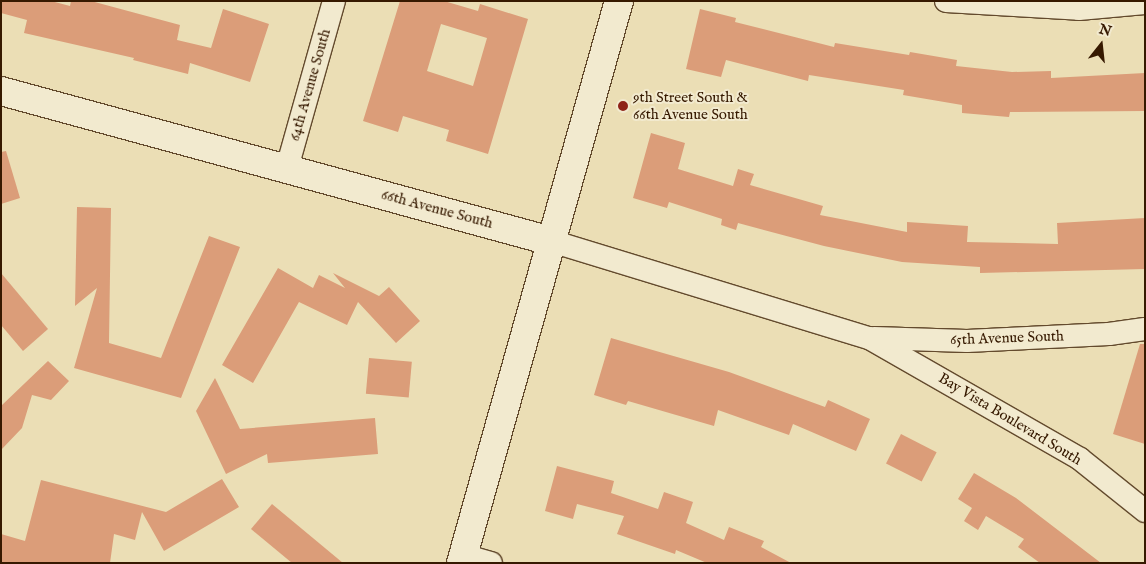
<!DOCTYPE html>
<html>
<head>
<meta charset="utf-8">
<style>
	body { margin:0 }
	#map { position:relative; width:1146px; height:564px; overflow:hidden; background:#ebdeb5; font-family:"IM FELL English",serif }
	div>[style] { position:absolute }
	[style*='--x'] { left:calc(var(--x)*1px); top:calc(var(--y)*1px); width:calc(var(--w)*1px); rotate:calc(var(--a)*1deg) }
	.building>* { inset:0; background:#db9d79; transform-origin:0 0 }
	.roads { filter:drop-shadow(1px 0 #634a2d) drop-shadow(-1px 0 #634a2d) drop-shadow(0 1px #634a2d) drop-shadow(0 -1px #634a2d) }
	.minor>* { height:22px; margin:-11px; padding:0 11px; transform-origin:11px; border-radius:11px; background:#f2eacf }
	.tertiary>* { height:28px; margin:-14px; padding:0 14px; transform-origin:14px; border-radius:14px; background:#f2eacf }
	.dots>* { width:14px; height:14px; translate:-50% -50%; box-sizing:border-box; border:2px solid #f2eacf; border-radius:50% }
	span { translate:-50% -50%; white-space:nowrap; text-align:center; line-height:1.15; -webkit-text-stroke:4px #f2eacf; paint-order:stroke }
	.street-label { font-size:15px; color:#361900 }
	.poi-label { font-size:15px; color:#361900 }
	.left { translate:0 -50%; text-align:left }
	.frame { position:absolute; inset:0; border:2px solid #361900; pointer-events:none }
	.north { position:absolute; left:1076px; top:20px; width:50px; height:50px; -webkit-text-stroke:4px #f2eacf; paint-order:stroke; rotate:16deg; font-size:14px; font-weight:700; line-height:20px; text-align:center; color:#361900 }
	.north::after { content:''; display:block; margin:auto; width:18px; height:22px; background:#361900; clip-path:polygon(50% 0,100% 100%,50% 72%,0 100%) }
</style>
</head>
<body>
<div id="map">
	<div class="building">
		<div style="clip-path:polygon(1px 1px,51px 1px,70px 6px,71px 1px,91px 1px,180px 25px,177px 40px,211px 48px,223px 9px,269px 24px,250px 82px,190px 63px,188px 74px,133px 60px,134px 58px,24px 33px,27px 20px,1px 13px)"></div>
		<div style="clip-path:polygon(evenodd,400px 1px,444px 1px,478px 11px,480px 4px,528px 19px,488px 154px,446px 141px,449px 130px,403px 116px,398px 132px,363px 121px,400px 1px,441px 24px,487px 38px,473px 86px,427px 71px,441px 24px)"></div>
		<div style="clip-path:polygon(700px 9px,736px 18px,735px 22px,834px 47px,835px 43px,909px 55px,910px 52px,957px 60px,956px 66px,1012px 72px,1051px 71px,1051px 78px,1145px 73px,1145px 111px,1010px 112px,1009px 117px,962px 113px,962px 105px,903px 95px,904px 90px,809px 75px,808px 81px,726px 60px,721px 77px,686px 69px)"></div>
		<div style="clip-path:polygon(651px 133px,685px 143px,678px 169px,733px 186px,738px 169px,754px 174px,750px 185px,823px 206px,820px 215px,907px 232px,907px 222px,968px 226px,967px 242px,1058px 244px,1057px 223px,1145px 218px,1145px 269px,980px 273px,980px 267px,902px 262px,824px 246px,738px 223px,736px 230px,721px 225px,722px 219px,669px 202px,667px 208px,633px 198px)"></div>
		<div style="clip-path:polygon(6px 151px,20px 198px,1px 204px,1px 152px)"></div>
		<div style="clip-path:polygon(77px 207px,111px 208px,109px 343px,161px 358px,209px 236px,240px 247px,181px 398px,74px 368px,97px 288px,75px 306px)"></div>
		<div style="clip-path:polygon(278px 268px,313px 288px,319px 275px,345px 288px,333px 273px,379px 296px,389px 287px,420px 321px,396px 343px,358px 302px,347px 325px,299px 302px,253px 383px,222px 365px)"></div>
		<div style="clip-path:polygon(1px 273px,48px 329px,23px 351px,1px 325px)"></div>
		<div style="clip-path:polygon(611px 338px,729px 372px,825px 407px,828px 400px,870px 419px,856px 451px,793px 424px,789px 435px,718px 410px,714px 426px,628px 401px,626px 405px,594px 395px)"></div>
		<div style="clip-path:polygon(1140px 344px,1145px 344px,1145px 444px,1113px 434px)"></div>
		<div style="left:369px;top:358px;width:43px;height:36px;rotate:5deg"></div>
		<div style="clip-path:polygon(48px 361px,69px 381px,51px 400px,32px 395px,22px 428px,1px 450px,1px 406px)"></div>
		<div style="clip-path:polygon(215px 378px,240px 429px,375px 418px,378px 454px,268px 463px,267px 454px,226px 474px,196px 411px)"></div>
		<div style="left:901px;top:434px;width:40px;height:33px;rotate:27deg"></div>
		<div style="clip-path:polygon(557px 466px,614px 481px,611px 493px,658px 509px,664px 492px,693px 502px,686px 523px,724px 540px,729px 527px,764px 541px,761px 547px,791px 563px,707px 563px,676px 550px,675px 554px,617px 534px,624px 516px,577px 504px,573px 519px,545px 511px)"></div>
		<div style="clip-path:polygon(974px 473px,1016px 498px,1101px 563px,1040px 563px,1018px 547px,1024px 539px,986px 516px,978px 530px,964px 521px,972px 508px,958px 499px)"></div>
		<div style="clip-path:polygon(222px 479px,239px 507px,164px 551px,142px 512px,135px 540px,114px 534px,110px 563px,1px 563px,1px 534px,25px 541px,41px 480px,166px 512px)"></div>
		<div style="clip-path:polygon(272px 504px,343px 563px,292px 563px,251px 529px)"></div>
	</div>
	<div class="roads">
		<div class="minor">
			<div style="--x:946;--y:1;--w:133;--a:3.4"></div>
			<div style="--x:1079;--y:9;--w:66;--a:-5.2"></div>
			<div style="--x:287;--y:168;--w:173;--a:-74.3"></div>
			<div style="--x:551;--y:241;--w:332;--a:17"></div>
			<div style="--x:869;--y:338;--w:243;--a:29.8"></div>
			<div style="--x:1080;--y:459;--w:83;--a:38.7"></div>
			<div style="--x:874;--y:338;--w:93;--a:1.8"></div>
			<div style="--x:967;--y:341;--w:142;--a:-2.8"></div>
			<div style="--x:1109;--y:334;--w:36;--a:-8"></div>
			<div style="--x:463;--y:555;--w:29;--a:16"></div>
		</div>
		<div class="tertiary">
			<div style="--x:1;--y:91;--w:570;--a:15.26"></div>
			<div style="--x:461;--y:563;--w:584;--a:-74.3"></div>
		</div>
	</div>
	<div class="dots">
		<div style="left:623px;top:106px;background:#8f2418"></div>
	</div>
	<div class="street-label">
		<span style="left:310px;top:85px;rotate:-74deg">64th Avenue South</span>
		<span style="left:437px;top:209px;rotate:15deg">66th Avenue South</span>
		<span style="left:1007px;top:338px;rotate:-2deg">65th Avenue South</span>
		<span style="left:1010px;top:419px;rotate:31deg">Bay Vista Boulevard South</span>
	</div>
	<div class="poi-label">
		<span class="left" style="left:633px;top:106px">9th Street South &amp;<br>66th Avenue South</span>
	</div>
	<div class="frame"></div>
	<div class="north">N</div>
</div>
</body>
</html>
